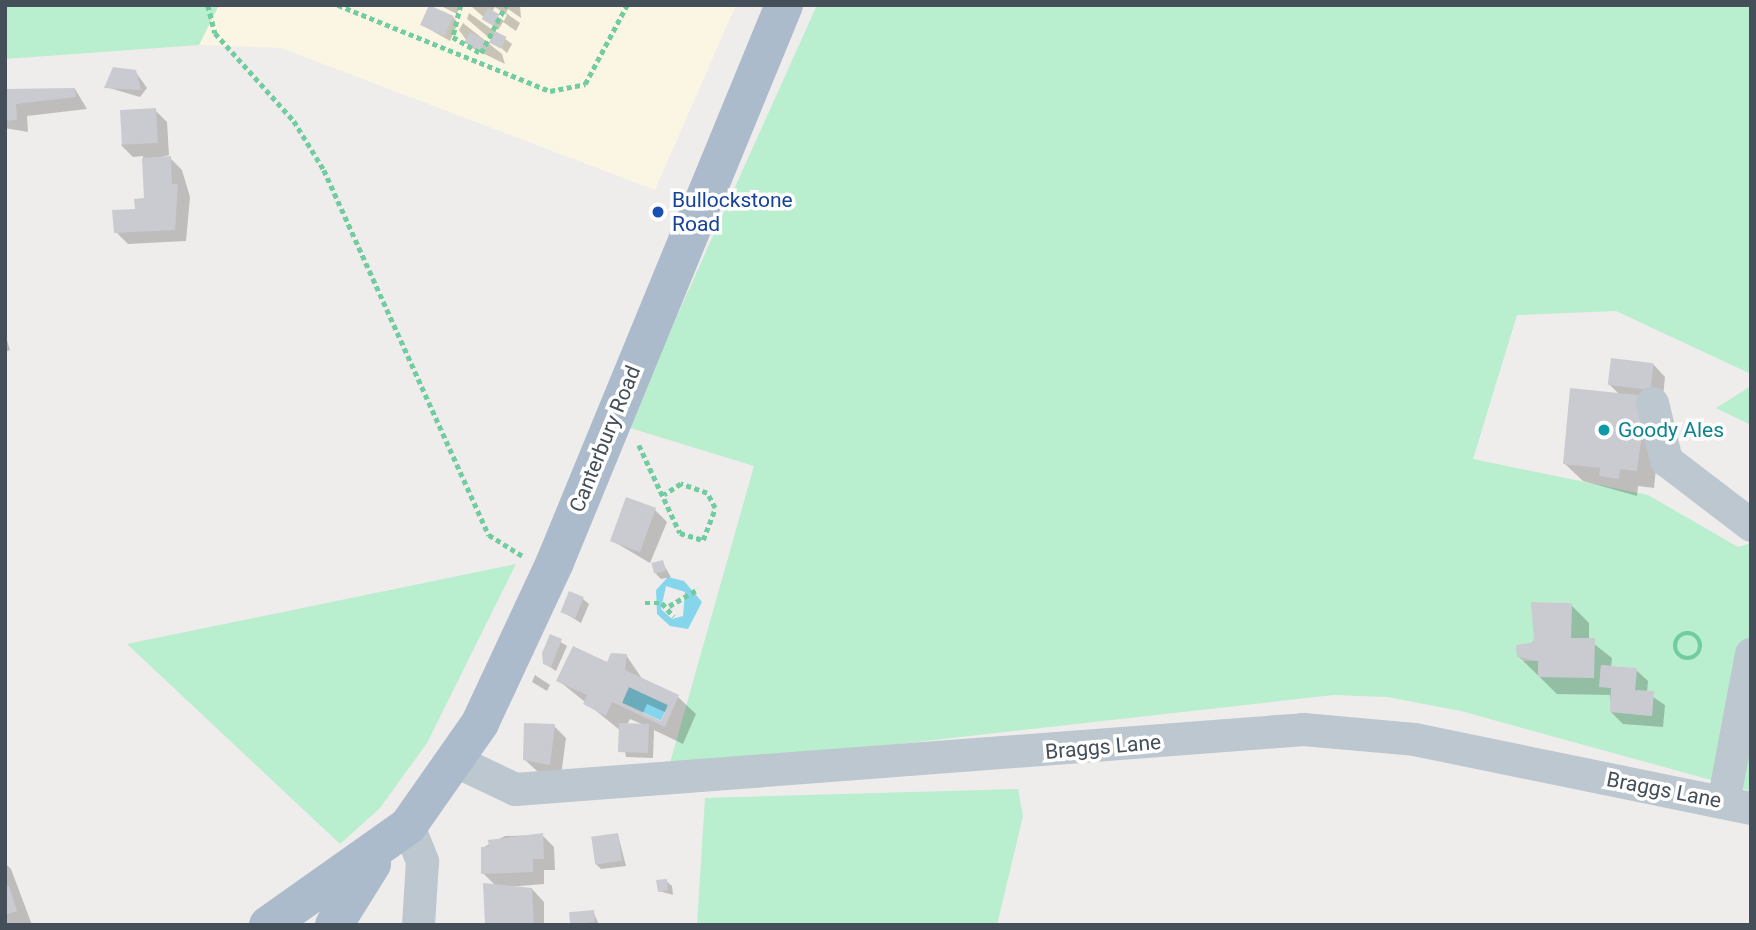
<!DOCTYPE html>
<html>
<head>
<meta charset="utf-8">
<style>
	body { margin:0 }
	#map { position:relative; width:1756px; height:930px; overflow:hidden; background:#efecec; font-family:Roboto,sans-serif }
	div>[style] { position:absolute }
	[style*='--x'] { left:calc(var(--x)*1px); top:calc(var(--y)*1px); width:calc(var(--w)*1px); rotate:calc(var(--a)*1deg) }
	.commercial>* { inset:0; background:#fbf5e3 }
	.green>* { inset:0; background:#b9eece }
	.water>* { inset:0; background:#85d6ec; transform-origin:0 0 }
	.shadow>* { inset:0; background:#0003 }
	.building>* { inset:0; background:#c9cbd1; transform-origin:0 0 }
	.path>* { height:4.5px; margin-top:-2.25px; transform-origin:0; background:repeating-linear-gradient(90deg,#71cca0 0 5px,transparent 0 8.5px) }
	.path>.ring { margin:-2.25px; padding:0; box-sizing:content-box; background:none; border:4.5px solid #71cca0; border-radius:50% }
	.minor>* { height:33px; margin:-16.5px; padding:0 16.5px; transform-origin:16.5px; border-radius:16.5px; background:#bcc7cf }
	.major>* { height:38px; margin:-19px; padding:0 19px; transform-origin:19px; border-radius:19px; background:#abbbcc }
	.dots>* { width:19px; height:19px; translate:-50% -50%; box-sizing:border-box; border:4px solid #fff; border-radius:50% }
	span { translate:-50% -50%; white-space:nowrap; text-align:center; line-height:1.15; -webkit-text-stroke:7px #fff; paint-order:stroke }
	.transit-label { font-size:21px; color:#164399 }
	.left { translate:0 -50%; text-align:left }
	.culture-label { font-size:21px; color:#0d838f }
	.street-label { font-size:21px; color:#444f59 }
	.frame { position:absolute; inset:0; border:7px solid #444f59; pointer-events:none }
</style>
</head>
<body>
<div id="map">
	<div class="commercial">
		<div style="clip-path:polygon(219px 5px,736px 5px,655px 190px,281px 48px,199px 45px)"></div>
	</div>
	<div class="green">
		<div style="clip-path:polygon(5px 5px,219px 5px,199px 45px,5px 59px)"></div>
		<div style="clip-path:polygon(evenodd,817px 5px,1751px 5px,1751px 374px,1616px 311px,1517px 315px,1473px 459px,1648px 495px,1738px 547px,1751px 543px,1751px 791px,1461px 711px,1387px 697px,1333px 695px,668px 770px,754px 466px,627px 427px,817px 5px,1532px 602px,1572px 603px,1571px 638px,1594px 638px,1538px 661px,1522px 661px,1516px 645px,1534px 642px,1532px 602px,817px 5px,1601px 665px,1637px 668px,1635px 690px,1652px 716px,1610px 712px,1611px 688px,1599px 686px,1601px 665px)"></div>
		<div style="clip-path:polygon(1751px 386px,1751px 425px,1716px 408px)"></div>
		<div style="clip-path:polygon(516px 564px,427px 743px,380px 808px,340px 844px,127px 644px)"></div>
		<div style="clip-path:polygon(1018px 789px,1023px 816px,997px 925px,697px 925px,705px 798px)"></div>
	</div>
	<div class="water">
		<div style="clip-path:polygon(evenodd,668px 577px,684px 581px,702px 602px,688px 629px,670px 626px,657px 614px,656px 590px,668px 577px,666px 586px,685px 592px,683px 616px,672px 619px,661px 609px,666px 586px)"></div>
		<div style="left:629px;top:687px;width:43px;height:17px;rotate:25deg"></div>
	</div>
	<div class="shadow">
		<div style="clip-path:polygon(439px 5px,460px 5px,457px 14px)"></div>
		<div style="clip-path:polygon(evenodd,520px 5px,521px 18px,508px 9px,506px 13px,520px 23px,516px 31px,503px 22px,498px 30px,471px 6px,520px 5px,495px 7px,507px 15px,504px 21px,492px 12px,495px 7px)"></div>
		<div style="clip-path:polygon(469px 13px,512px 44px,507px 53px,467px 19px)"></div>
		<div style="clip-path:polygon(453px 17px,458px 23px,450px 41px,422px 25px)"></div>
		<div style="clip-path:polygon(463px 23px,502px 54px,505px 64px,472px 48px,459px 30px)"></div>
		<div style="clip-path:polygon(135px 71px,147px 88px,140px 97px,106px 87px)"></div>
		<div style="clip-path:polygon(75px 89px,87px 109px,27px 116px,28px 132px,5px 128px,5px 91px)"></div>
		<div style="clip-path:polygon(155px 110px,167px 122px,169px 155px,154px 159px,170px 158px,182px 170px,190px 197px,186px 241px,128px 244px,116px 232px,145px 200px,143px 156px,133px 157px,121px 145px)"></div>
		<div style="clip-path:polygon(5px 334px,10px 350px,5px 352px)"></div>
		<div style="clip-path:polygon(1654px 365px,1665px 377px,1654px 488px,1638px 486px,1637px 496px,1583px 481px,1565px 464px,1620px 395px,1609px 384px)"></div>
		<div style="clip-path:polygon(655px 510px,667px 522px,650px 563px,611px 540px)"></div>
		<div style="clip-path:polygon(662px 562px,671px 577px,661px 579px,656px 574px)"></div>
		<div style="clip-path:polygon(583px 599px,589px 604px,581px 623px,563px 612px)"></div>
		<div style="clip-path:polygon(1571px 605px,1589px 623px,1589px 640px,1612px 658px,1611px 667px,1636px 670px,1648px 681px,1647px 693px,1665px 705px,1663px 727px,1623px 724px,1611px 712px,1610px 695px,1557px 694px,1518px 656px)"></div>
		<div style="clip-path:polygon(551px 636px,567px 646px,556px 671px,545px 664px)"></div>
		<div style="clip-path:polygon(evenodd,626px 655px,643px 680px,678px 697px,696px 714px,683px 744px,654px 730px,653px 758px,626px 757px,621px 731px,559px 681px,626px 655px,647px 704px,667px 713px,662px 723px,642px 715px,647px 704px,626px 655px,630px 719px,644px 725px,627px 725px,630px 719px)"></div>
		<div style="clip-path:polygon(535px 675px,550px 685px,547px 691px,532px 682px)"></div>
		<div style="clip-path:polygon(554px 726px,566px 738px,561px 776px,537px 771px,524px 759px)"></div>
		<div style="clip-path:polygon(542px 835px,554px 847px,555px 870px,544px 870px,544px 884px,507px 887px,532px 889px,544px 902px,544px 925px,486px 925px,496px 886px,483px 873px,482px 848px,505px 836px)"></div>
		<div style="clip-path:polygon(618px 835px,626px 866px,601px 869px,595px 863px)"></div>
		<div style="clip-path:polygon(5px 863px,11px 869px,32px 925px,5px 925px)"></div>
		<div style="clip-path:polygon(666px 881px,672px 886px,673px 895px,659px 891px)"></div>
		<div style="clip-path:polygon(593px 911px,599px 925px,571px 923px)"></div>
	</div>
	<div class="building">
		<div style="left:429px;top:5px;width:27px;height:22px;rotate:24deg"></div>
		<div style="left:488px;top:8px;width:13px;height:13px;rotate:29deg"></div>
		<div style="left:495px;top:31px;width:13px;height:13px;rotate:27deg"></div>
		<div style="left:470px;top:32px;width:18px;height:12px;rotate:29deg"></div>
		<div style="clip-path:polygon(113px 67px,136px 70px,141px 90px,104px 88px)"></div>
		<div style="clip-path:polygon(75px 88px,76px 97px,16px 104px,17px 120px,5px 121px,5px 89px)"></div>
		<div style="left:156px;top:108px;width:35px;height:36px;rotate:87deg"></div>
		<div style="clip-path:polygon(171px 156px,172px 184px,178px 184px,175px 230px,114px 233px,112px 210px,135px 209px,134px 199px,144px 198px,142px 158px)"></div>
		<div style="left:1611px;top:358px;width:43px;height:27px;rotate:7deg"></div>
		<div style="clip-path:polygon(1570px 388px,1647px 396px,1637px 471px,1620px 469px,1619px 479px,1599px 476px,1600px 468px,1563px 464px)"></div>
		<div style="left:626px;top:497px;width:32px;height:47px;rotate:20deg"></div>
		<div style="left:663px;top:560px;width:11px;height:12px;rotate:75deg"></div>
		<div style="left:569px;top:591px;width:16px;height:23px;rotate:22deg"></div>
		<div style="clip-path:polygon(1531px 602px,1572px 603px,1571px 638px,1595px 638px,1594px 678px,1538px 677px,1538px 661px,1517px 657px,1516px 645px,1534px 642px)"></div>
		<div style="clip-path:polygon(550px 634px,562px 639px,551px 667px,543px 664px,542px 653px)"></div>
		<div style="clip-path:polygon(evenodd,573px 646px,607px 662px,611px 653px,627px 654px,625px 670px,679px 695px,665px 727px,612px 702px,606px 716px,583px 704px,587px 695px,556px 681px,573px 646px,629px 687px,668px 705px,661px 721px,622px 703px,629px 687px)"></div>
		<div style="clip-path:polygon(1601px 665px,1637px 668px,1635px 690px,1654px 691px,1652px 716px,1610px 712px,1611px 688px,1599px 687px)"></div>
		<div style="clip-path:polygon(524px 723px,555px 724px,550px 765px,523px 760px)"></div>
		<div style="left:619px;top:723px;width:30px;height:29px;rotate:2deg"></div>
		<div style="clip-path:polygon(543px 833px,544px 859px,533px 859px,533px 872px,481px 874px,481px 847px,489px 847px,488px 840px)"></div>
		<div style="left:618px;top:833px;width:28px;height:27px;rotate:82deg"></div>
		<div style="clip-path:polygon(667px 879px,668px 890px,658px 892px,656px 880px)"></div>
		<div style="clip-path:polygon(483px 883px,532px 888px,534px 925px,485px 925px)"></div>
		<div style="clip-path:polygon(9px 886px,17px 911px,5px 915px,5px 887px)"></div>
		<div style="left:594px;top:910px;width:12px;height:25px;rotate:85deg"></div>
	</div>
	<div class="path">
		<div style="--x:208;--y:5;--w:29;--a:76"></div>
		<div style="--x:215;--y:33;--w:118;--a:48.1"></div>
		<div style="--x:294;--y:121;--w:57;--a:58.5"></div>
		<div style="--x:324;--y:170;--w:401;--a:65.7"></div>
		<div style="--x:489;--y:535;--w:40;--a:32"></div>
		<div style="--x:338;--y:5;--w:229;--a:22.1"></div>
		<div style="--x:550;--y:91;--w:36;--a:-11"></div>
		<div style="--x:585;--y:84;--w:89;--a:-62"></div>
		<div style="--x:461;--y:5;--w:33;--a:104"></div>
		<div style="--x:453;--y:37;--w:32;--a:30"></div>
		<div style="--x:481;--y:53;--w:54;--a:-62.5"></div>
		<div style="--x:639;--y:445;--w:97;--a:65"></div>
		<div style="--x:680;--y:533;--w:24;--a:17"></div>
		<div style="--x:703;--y:540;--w:34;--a:-69"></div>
		<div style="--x:715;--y:508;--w:17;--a:-118"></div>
		<div style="--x:707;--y:493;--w:28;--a:-161"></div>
		<div style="--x:681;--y:484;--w:20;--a:147"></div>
		<div style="--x:645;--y:603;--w:17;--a:0"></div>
		<div style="--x:662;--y:603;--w:18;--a:49"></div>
		<div style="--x:669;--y:606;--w:34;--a:-30"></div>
		<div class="ring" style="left:1675px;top:633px;width:21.5px;height:21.5px"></div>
	</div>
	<div class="minor">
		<div style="--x:1652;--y:403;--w:59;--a:76.2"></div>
		<div style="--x:1666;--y:460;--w:107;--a:37.4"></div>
		<div style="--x:456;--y:761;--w:65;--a:25.4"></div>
		<div style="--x:515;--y:789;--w:790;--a:-4.35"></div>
		<div style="--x:1303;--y:729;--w:111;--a:5.1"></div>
		<div style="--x:1414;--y:739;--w:344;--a:11.6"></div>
		<div style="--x:1723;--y:802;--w:151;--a:-79.3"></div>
		<div style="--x:408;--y:826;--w:38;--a:68"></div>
		<div style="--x:422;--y:861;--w:64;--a:93.6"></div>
	</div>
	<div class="major">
		<div style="--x:268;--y:925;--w:171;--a:-35.3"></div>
		<div style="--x:408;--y:826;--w:126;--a:-55"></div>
		<div style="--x:480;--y:723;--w:178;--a:-65"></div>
		<div style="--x:555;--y:562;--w:602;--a:-67.65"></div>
		<div style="--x:334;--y:925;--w:72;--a:-58.1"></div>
	</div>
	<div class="dots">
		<div style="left:658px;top:212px;background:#1a4fb4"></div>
		<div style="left:1604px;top:430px;background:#0f9aa8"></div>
	</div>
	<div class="transit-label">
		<span class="left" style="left:672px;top:212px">Bullockstone<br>Road</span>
	</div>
	<div class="culture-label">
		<span class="left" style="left:1618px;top:430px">Goody Ales</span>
	</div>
	<div class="street-label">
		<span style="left:605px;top:439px;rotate:-68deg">Canterbury Road</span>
		<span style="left:1103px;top:747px;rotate:-5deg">Braggs Lane</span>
		<span style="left:1664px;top:790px;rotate:11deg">Braggs Lane</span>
	</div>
	<div class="frame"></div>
</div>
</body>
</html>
